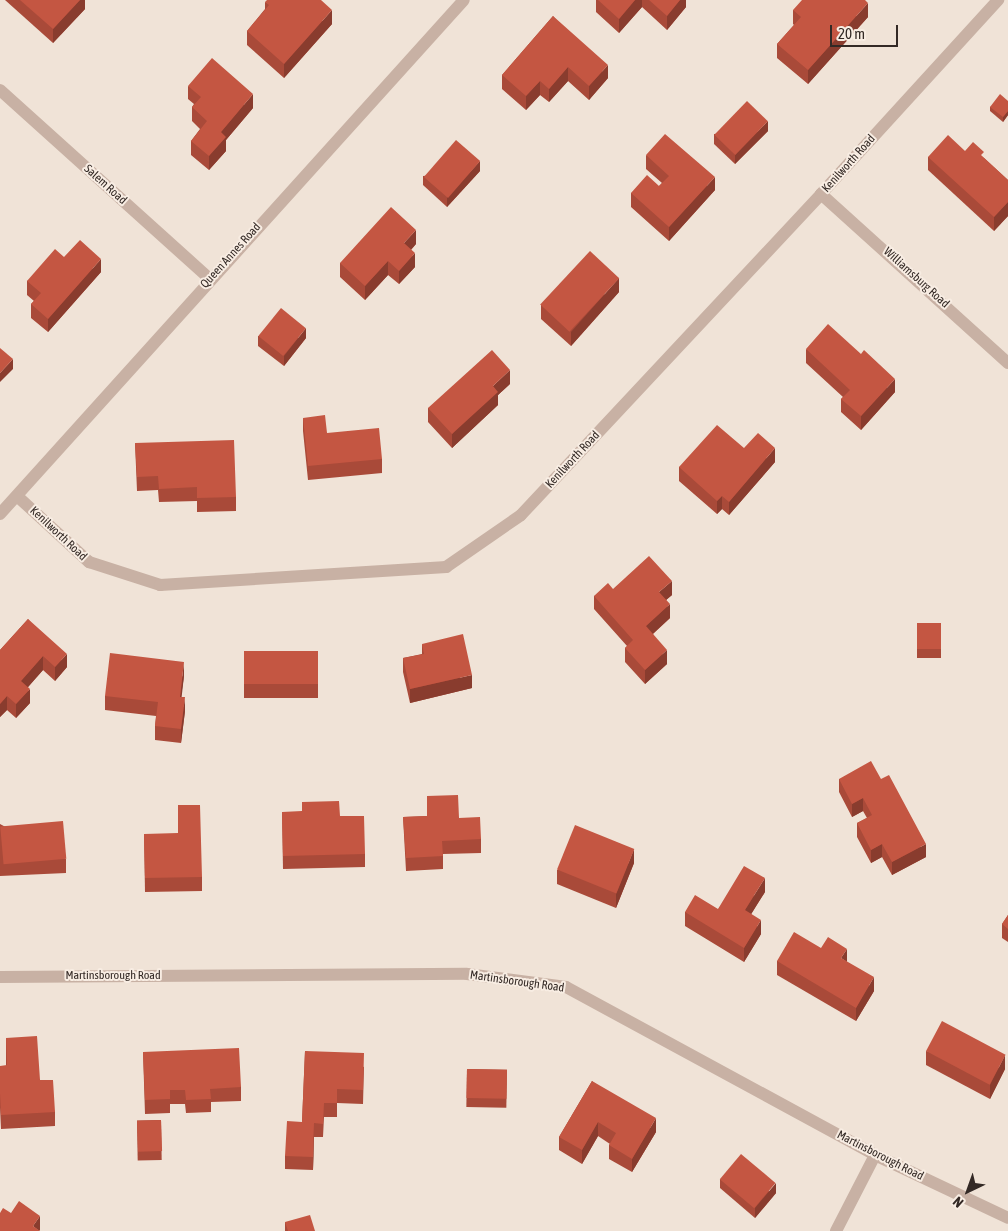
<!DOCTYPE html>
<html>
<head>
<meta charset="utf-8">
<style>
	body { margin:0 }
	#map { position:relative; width:1008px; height:1231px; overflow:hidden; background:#f0e3d7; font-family:"Asap Condensed",sans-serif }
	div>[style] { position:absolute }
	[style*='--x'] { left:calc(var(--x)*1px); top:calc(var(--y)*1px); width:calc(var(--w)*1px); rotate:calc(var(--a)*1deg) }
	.minor>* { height:12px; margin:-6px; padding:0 6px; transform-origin:6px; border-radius:6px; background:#c8b1a4 }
	.wall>* { inset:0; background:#a94a39; transform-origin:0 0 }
	.shaded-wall>* { inset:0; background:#893c2e }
	.building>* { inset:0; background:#c45642; transform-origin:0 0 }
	span { translate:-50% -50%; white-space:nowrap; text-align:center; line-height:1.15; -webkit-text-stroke:4px #f8ede3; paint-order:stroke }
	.street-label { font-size:12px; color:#332925 }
	.north { position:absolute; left:943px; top:1166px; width:50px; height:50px; -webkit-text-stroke:4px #f8ede3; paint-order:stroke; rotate:222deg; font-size:14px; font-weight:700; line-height:20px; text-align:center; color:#332925 }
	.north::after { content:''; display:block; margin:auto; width:18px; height:22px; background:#332925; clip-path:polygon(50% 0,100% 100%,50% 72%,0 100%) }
	.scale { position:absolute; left:830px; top:25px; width:68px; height:22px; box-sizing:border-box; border:2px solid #332925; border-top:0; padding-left:6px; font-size:15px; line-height:18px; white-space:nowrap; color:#332925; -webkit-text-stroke:4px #f8ede3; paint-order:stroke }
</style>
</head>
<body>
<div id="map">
	<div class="minor">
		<div style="--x:0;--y:90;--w:283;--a:42"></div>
		<div style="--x:821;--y:194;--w:252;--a:42.1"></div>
		<div style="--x:17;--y:496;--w:98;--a:42.5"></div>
		<div style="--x:89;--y:562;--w:75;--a:17.9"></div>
		<div style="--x:160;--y:585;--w:287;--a:-3.6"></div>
		<div style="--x:446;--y:567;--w:91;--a:-34.7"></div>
		<div style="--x:521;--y:515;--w:439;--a:-46.9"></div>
		<div style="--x:821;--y:194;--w:263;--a:-47.6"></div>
		<div style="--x:0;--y:514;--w:692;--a:-47.93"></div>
		<div style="--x:0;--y:977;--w:467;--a:-0.4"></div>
		<div style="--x:467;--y:974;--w:100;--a:7.5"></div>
		<div style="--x:566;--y:987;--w:352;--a:28.5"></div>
		<div style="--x:875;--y:1155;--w:147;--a:25.3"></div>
		<div style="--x:836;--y:1231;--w:85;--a:-62.8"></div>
	</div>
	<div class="wall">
		<div style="clip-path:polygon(5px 0,85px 0,85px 9px,53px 43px)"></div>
		<div style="clip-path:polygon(596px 0,686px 0,686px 7px,667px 30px,642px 7px,619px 33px,596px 12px)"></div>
		<div style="clip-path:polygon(265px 2px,332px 24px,284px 78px,247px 45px,247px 31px,265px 9px)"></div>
		<div style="clip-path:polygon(793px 10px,868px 17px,808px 84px,777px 58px,777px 44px,794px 25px,793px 24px)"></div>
		<div style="clip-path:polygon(553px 16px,608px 78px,589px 100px,568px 81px,549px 102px,540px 95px,526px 110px,502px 89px,502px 75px)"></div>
		<div style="clip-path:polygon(188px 86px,253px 108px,226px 140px,226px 151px,209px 170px,191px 155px,191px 141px,200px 129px,192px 121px,192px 107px,194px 104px,188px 99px)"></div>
		<div style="clip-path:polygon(1008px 101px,1008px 115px,1003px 122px,990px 111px,990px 107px)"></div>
		<div style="clip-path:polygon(768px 131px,735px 164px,714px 144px,714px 134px)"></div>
		<div style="clip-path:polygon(965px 151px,984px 158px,1008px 180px,1008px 216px,994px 231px,928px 170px,928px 157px)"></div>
		<div style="clip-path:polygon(646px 155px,715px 190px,669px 241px,631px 207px,631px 193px,659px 186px,662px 183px,646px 169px)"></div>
		<div style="clip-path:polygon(480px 171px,447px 207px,423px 185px,423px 176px)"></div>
		<div style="clip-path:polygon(416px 244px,411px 250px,415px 267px,399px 284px,388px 275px,365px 300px,340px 277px,340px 263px)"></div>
		<div style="clip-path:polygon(64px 257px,101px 272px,48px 332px,31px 318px,31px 304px,34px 301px,27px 295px,27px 281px)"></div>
		<div style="clip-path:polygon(619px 292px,571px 346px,541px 319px,541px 305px)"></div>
		<div style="clip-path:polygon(258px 336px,306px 338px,284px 366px,258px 346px)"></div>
		<div style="clip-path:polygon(806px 349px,895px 392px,861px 430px,841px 412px,841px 399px,843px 397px,806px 363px)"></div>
		<div style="clip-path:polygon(510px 384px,498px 395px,498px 405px,452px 448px,428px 422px,428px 408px)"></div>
		<div style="clip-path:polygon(303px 418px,327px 433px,382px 459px,382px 473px,308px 480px,303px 431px)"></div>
		<div style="clip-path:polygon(135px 443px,236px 497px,236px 511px,197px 512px,197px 501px,159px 502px,158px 490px,137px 491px)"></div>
		<div style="clip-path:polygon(744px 448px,775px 462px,729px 515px,722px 509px,717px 514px,679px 481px,679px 467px)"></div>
		<div style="clip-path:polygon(613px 589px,672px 595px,666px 600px,670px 618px,653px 634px,667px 664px,645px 684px,625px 662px,625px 648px,627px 646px,594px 609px,594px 596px)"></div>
		<div style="clip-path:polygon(28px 619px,67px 667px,55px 681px,43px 670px,28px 687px,30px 703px,16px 718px,7px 710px,0 717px,0 650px)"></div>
		<div style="left:917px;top:623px;width:24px;height:35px"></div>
		<div style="clip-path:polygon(422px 644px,472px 688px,410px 703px,403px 672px,403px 658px,422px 654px)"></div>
		<div style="left:244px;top:651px;width:74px;height:47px"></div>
		<div style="clip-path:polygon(184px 676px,181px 697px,185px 711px,181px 743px,155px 740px,155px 726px,156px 716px,105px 710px,105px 696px)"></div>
		<div style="clip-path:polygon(839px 779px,881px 779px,926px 857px,892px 875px,882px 857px,871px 863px,857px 837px,857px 823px,867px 818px,863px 811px,852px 817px,839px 792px)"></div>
		<div style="clip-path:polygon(427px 796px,459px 818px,481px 839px,481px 853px,443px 854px,443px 869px,406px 871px,403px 817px,427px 816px)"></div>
		<div style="clip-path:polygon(282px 812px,340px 816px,365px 854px,365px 867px,283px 869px)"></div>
		<div style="clip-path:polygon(0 824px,66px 859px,66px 873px,0 876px)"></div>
		<div style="clip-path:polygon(144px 834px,202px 877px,202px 891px,145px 892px)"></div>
		<div style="clip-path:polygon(634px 863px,616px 908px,557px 884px,557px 870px)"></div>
		<div style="clip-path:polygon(765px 892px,751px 914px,761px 934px,744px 962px,685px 926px,685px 912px,718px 909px)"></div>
		<div style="clip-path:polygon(1008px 915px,1008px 942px,1002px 938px,1002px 924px)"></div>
		<div style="clip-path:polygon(821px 948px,847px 962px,874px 991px,856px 1021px,777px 975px,777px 961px)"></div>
		<div style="clip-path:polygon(6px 1038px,40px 1080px,55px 1112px,55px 1126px,1px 1129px,0 1107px,0 1066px,6px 1066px)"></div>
		<div style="clip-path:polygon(305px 1051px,364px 1067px,363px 1104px,337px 1103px,337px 1117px,324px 1117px,323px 1137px,314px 1137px,313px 1170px,285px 1169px,285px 1156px,302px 1122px)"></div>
		<div style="clip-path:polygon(926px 1051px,1005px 1069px,990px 1099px,926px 1065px)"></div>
		<div style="clip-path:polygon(143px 1052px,241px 1087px,241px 1101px,211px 1102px,211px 1112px,186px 1113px,185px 1104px,170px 1104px,170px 1113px,145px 1114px)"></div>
		<div style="left:467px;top:1069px;width:40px;height:38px;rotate:1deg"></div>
		<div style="clip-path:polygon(592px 1081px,656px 1132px,632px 1172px,609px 1159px,609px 1145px,610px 1144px,598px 1136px,582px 1164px,559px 1150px,559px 1137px)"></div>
		<div style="left:161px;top:1120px;width:40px;height:24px;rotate:89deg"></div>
		<div style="clip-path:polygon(720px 1179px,776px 1193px,755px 1218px,720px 1188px)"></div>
		<div style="clip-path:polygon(285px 1222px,315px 1231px,285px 1231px)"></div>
	</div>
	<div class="shaded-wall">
		<div style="clip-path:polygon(80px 0,85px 0,85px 9px,53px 43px,53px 29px)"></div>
		<div style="clip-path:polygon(635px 0,642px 0,642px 7px,619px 33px,619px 19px)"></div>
		<div style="clip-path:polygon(680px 0,686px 0,686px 7px,667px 30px,667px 16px)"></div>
		<div style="clip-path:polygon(868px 3px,868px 17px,808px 84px,808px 70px)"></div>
		<div style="clip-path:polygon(332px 10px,332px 24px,284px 78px,284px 64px)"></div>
		<div style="clip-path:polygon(608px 65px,608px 78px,589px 100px,589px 86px)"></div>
		<div style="clip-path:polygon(568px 67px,568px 81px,549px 102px,549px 89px)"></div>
		<div style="clip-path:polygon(540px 81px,540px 95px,526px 110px,526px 96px)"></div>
		<div style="clip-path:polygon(253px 94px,253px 108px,226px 140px,226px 151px,209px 170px,209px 156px,221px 132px)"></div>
		<div style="clip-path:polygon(1008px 111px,1008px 115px,1003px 122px,1003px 117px)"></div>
		<div style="clip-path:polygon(768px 121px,768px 131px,735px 164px,735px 155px)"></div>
		<div style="clip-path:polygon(480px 161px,480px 171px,447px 207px,447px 197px)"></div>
		<div style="clip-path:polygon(715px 177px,715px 190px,669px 241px,669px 227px)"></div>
		<div style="clip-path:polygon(1008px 202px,1008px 216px,994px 231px,994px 217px)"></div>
		<div style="clip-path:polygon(416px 230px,416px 244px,404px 257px,404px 243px)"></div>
		<div style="clip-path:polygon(415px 253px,415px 267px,399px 284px,399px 271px)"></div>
		<div style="clip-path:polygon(101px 259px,101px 272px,48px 332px,48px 319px)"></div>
		<div style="clip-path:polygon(388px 261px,388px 275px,365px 300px,365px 286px)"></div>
		<div style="clip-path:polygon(619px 278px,619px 292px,571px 346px,571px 332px)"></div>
		<div style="clip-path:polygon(306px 328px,306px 338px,284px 366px,284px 356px)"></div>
		<div style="clip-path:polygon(13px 359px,13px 369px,0 382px,0 373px)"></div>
		<div style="clip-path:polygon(510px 370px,510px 384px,498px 395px,498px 405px,452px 448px,452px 434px,493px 386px)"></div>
		<div style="clip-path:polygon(895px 379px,895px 392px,861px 430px,861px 416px)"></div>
		<div style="clip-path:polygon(775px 448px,775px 462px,729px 515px,729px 502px)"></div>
		<div style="clip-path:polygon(722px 496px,722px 509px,717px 514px,717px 501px)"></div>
		<div style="clip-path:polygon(672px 581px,672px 595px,659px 606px,659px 592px)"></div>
		<div style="clip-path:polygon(670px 604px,670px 618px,646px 640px,646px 626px)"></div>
		<div style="clip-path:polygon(667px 650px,667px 664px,645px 684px,645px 670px)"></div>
		<div style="clip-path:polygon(67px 654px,67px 667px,55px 681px,55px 667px)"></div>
		<div style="clip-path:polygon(43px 656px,43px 670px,21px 695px,21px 681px)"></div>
		<div style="clip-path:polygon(184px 662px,184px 676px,180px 711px,180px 697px)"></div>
		<div style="clip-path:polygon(472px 675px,472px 688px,410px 703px,410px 689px)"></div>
		<div style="clip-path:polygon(30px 689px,30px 703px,16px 718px,16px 704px)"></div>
		<div style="clip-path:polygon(7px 696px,7px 710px,0 717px,0 704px)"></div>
		<div style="clip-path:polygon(185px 697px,185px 711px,181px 743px,181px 729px)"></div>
		<div style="clip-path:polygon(863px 798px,863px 811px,852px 817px,852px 804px)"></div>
		<div style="clip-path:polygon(882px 844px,882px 857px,871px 863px,871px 850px)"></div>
		<div style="clip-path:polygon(926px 844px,926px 857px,892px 875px,892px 862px)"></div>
		<div style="clip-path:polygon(634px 849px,634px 863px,616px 908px,616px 894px)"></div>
		<div style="clip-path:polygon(765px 878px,765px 892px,745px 924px,745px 910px)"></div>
		<div style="clip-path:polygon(761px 920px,761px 934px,744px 962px,744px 948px)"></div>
		<div style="clip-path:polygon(847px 949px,847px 962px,841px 958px)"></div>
		<div style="clip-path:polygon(874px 977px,874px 991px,856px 1021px,856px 1008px)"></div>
		<div style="clip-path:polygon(1005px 1055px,1005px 1069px,990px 1099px,990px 1085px)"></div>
		<div style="clip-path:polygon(656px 1118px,656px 1132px,632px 1172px,632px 1159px)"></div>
		<div style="clip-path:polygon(598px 1122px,598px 1136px,582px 1164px,582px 1150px)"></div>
		<div style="clip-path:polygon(314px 1123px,314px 1137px,313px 1170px,313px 1157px)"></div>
		<div style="clip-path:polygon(776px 1183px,776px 1193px,755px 1218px,755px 1208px)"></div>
		<div style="clip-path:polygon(40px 1216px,40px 1230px,39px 1231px,33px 1226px)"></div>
	</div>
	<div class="building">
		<div style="clip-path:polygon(20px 0,80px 0,53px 29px)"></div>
		<div style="clip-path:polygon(267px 0,321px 0,332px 10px,284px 64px,247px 31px,269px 5px,265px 2px)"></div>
		<div style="clip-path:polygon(598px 0,635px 0,619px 19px)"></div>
		<div style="clip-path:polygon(649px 0,680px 0,667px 16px)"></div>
		<div style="clip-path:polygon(802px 0,865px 0,868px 3px,808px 70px,777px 44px,801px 17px,793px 10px)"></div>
		<div style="clip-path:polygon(553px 16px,608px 65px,589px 86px,568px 67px,549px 89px,540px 81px,526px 96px,502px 75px)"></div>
		<div style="clip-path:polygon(212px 58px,253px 94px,221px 132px,226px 137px,209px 156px,191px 141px,207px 121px,192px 107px,201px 97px,188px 86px)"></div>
		<div style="clip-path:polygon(1000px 94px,1008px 101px,1008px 111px,1003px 117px,990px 107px)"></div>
		<div style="left:747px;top:101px;width:29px;height:47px;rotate:44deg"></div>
		<div style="clip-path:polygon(665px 134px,715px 177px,669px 227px,631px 193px,647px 175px,659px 186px,669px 176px,646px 155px)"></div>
		<div style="clip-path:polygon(948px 135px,965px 151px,973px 142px,984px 152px,981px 155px,1008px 180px,1008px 202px,994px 217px,928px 157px)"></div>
		<div style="left:456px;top:140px;width:32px;height:49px;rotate:41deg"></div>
		<div style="clip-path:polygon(391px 207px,416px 230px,404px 243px,415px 253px,399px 271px,388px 261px,365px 286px,340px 263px)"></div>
		<div style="clip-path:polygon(80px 240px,101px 259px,48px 319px,31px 304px,41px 293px,27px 281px,55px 249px,64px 257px)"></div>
		<div style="left:590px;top:251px;width:40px;height:73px;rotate:43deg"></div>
		<div style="left:281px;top:308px;width:32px;height:36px;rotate:39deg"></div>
		<div style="clip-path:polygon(828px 324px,861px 354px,864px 350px,895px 379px,861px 416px,841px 399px,850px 390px,806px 349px)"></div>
		<div style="clip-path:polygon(0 348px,13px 359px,0 373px)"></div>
		<div style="clip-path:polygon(492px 350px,510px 370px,493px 386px,498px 392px,452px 434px,428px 408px)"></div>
		<div style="clip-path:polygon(325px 415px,327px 433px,379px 428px,382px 459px,308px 466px,303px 418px)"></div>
		<div style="clip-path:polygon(717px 425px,744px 448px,758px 433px,775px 448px,729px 502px,722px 496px,717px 501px,679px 467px)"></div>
		<div style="clip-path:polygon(234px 440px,236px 497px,197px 498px,197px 487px,159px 489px,158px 476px,137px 477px,135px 443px)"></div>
		<div style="clip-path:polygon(649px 556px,672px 581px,659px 592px,670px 604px,646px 626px,667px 650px,645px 670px,625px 648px,633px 640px,594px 596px,608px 583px,613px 589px)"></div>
		<div style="clip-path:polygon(28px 619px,67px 654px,55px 667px,43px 656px,21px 681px,30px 689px,16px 704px,7px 696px,0 704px,0 650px)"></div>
		<div style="left:917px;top:623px;width:24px;height:26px"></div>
		<div style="clip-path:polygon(463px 634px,472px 675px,410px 689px,403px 658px,424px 654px,422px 644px)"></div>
		<div style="left:244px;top:651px;width:74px;height:33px"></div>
		<div style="clip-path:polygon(110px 653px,184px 662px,180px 697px,185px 697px,181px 729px,155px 726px,158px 702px,105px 696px)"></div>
		<div style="clip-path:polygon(871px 761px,881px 779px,889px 775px,926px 844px,892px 862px,882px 844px,871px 850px,857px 823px,872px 815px,863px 798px,852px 804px,839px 779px)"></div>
		<div style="clip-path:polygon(458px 795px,459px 818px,480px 817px,481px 839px,442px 841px,443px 856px,406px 858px,403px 817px,427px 816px,427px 796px)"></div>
		<div style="clip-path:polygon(339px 801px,340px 816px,364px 816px,365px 854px,283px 856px,282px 812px,302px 811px,302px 802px)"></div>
		<div style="clip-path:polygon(178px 805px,200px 805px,202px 877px,145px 878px,144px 834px,178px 833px)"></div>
		<div style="left:63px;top:821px;width:38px;height:63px;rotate:85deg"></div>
		<div style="left:575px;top:825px;width:64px;height:48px;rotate:22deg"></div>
		<div style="clip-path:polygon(744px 866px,765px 878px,745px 910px,761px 920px,744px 948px,685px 912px,695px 895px,718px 909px)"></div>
		<div style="clip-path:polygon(1008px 915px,1008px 929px,1002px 924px)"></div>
		<div style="clip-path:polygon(794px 932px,821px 948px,828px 937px,847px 949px,841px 958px,874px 977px,856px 1008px,777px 961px)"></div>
		<div style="left:942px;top:1021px;width:72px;height:34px;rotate:28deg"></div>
		<div style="clip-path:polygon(37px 1036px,40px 1080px,53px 1080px,55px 1112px,1px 1115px,0 1093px,0 1066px,7px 1065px,6px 1038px)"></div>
		<div style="clip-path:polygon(239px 1048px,241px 1087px,210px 1089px,211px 1099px,186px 1100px,185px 1090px,170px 1090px,170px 1099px,145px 1100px,143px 1052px)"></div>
		<div style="clip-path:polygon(305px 1051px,364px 1053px,363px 1090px,337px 1089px,337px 1103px,324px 1103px,323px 1124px,314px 1123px,313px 1157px,285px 1156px,287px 1121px,302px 1122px)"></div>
		<div style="left:467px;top:1069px;width:40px;height:29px;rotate:1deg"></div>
		<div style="clip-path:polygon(592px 1081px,656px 1118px,632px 1159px,609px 1145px,616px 1133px,598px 1122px,582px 1150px,559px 1137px)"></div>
		<div style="left:161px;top:1120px;width:31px;height:24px;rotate:88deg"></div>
		<div style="left:741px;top:1154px;width:45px;height:33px;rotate:40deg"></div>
		<div style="clip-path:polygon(19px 1201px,40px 1216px,33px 1226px,40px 1231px,0 1231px,0 1213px,3px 1208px,11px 1213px)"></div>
		<div style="clip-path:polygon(310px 1215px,315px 1231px,288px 1231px,285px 1222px)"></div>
	</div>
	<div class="street-label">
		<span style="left:849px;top:164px;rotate:-48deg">Kenilworth Road</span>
		<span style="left:105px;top:185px;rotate:42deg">Salem Road</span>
		<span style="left:231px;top:256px;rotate:-48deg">Queen Annes Road</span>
		<span style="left:916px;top:278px;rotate:42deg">Williamsburg Road</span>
		<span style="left:573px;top:460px;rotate:-47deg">Kenilworth Road</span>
		<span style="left:58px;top:534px;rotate:43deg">Kenilworth Road</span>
		<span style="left:113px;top:976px">Martinsborough Road</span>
		<span style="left:517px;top:982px;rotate:8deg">Martinsborough Road</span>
		<span style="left:880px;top:1156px;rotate:27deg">Martinsborough Road</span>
	</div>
	<div class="north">N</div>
	<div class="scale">20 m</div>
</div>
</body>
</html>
